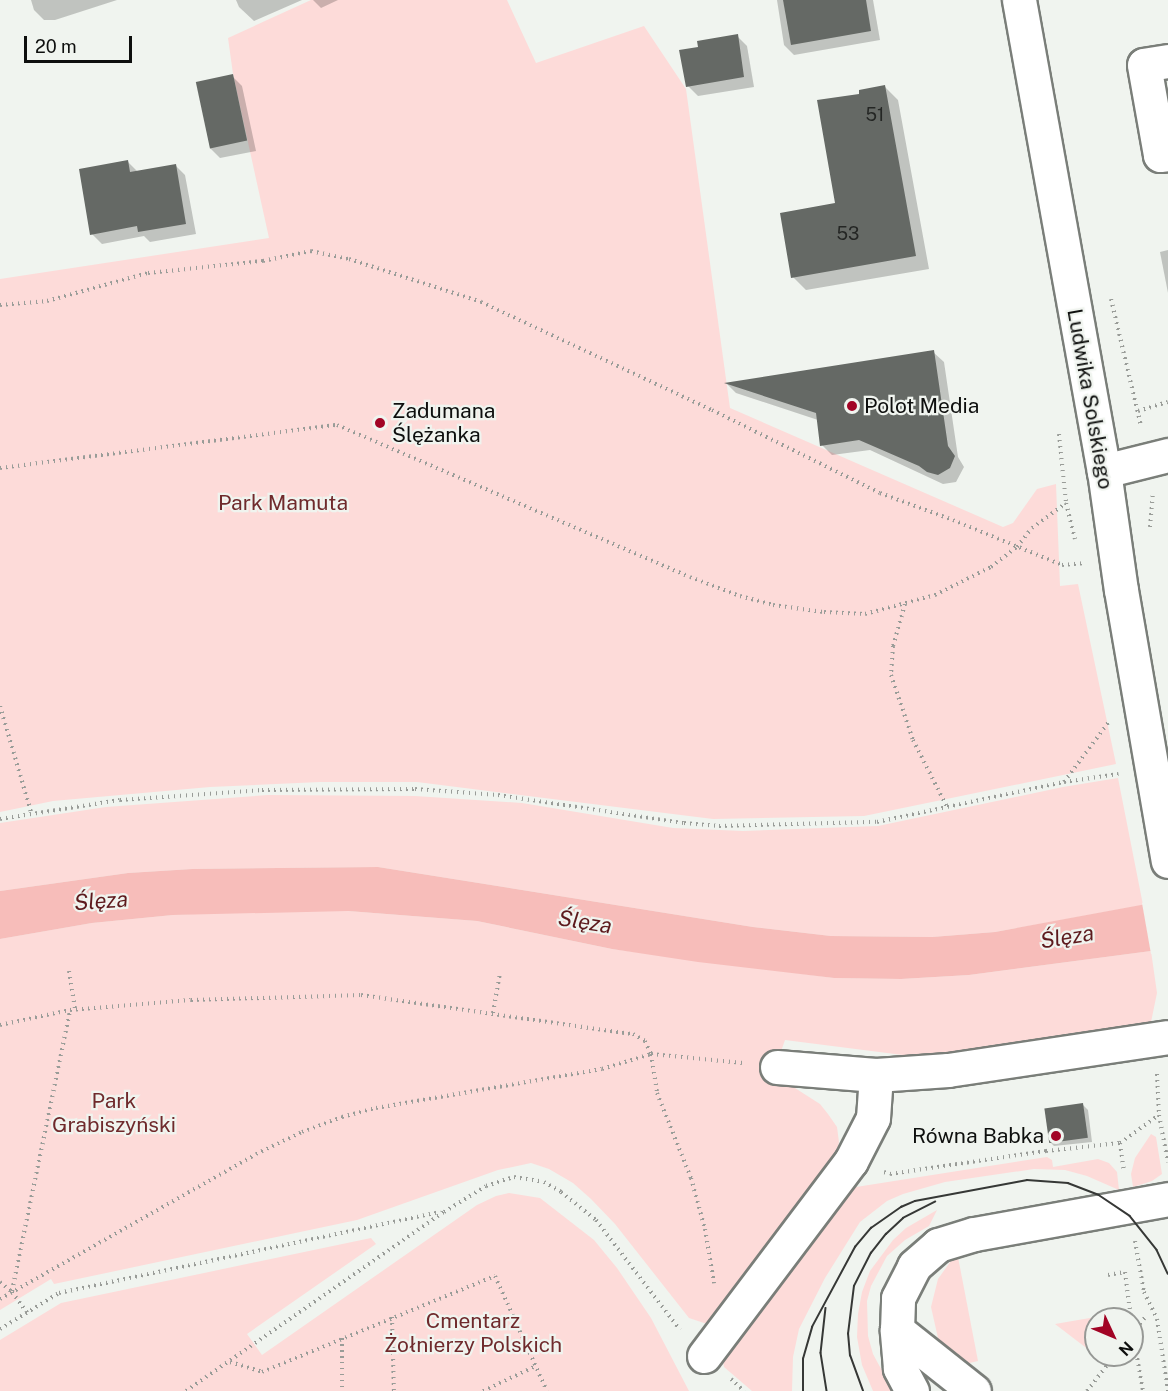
<!DOCTYPE html>
<html>
<head>
<meta charset="utf-8">
<style>
	body { margin:0 }
	#map { position:relative; width:1168px; height:1391px; overflow:hidden; background:#f0f4ef; font-family:"Public Sans",sans-serif }
	div>[style] { position:absolute }
	[style*='--x'] { left:calc(var(--x)*1px); top:calc(var(--y)*1px); width:calc(var(--w)*1px); rotate:calc(var(--a)*1deg) }
	.green>* { inset:0; background:#fddbd9 }
	.water>* { inset:0; background:#f7bdba }
	.pier>* { inset:0; background:#f0f4ef }
	.shadow>* { inset:0; background:#0003 }
	.building>* { inset:0; background:#656965; transform-origin:0 0 }
	.path>* { height:4px; margin-top:-2px; transform-origin:0; background:repeating-linear-gradient(90deg,#999c98 0 1.5px,transparent 0 6px) }
	.roads { filter:drop-shadow(2px 0 #7a7e79) drop-shadow(-2px 0 #7a7e79) drop-shadow(0 2px #7a7e79) drop-shadow(0 -2px #7a7e79) }
	.minor>* { height:33px; margin:-16.5px; padding:0 16.5px; transform-origin:16.5px; border-radius:16.5px; background:#fff }
	.major>* { height:33px; margin:-16.5px; padding:0 16.5px; transform-origin:16.5px; border-radius:16.5px; background:#fff }
	.tram>* { height:1.5px; margin:-0.75px; padding:0 0.75px; transform-origin:0.75px; border-radius:0.75px; background:#363836 }
	.dots>* { width:16px; height:16px; translate:-50% -50%; box-sizing:border-box; border:3px solid #f0f4ef; border-radius:50% }
	span { translate:-50% -50%; white-space:nowrap; text-align:center; line-height:1.15; -webkit-text-stroke:4.5px #f0f4ef; paint-order:stroke }
	.number-label { font-size:18px; color:#242624 }
	.number-label span { -webkit-text-stroke-width:0 }
	.street-label { font-size:21px; color:#0e0f0e }
	.poi-label { font-size:21px; color:#0e0f0e }
	.left { translate:0 -50%; text-align:left }
	.right { translate:-100% -50%; text-align:right }
	.park-label { font-size:21px; color:#6f2a2c }
	.water-label { font-size:22px; color:#5d1a1d; font-style:italic }
	.north { position:absolute; left:1084px; top:1307px; width:60px; height:60px; box-sizing:border-box; background:#f0f4ef; border:2px solid #969895; border-radius:50%; rotate:134deg; font-size:16px; font-weight:700; line-height:24px; text-align:center; color:#0e0f0e }
	.north::after { content:''; display:block; margin:auto; width:21px; height:27px; background:#a20425; clip-path:polygon(50% 0,100% 100%,50% 72%,0 100%) }
	.scale { position:absolute; left:24px; top:36px; width:108px; height:27px; box-sizing:border-box; border:3px solid #0e0f0e; border-top:0; padding-left:8px; font-size:18px; line-height:21px; white-space:nowrap; color:#0e0f0e; -webkit-text-stroke:4px #f0f4ef; paint-order:stroke }
</style>
</head>
<body>
<div id="map">
	<div class="green">
		<div style="clip-path:polygon(311px 0,507px 0,536px 63px,644px 26px,686px 89px,730px 408px,1003px 527px,1013px 523px,1037px 489px,1056px 484px,1060px 586px,1078px 584px,1116px 764px,864px 816px,713px 819px,417px 782px,320px 782px,210px 787px,53px 801px,0 812px,0 279px,269px 238px,233px 74px,228px 38px)"></div>
		<div style="clip-path:polygon(1118px 778px,1143px 905px,995px 932px,932px 937px,831px 936px,753px 927px,378px 867px,192px 869px,128px 873px,0 891px,0 823px,106px 807px,268px 795px,415px 796px,522px 803px,673px 828px,743px 831px,878px 826px,1063px 787px)"></div>
		<div style="clip-path:polygon(251px 911px,348px 911px,477px 921px,612px 949px,834px 978px,901px 979px,969px 975px,1151px 951px,1157px 993px,1150px 1027px,942px 1060px,785px 1040px,773px 1074px,820px 1104px,828px 1114px,837px 1127px,839px 1142px,836px 1156px,717px 1322px,707px 1324px,689px 1318px,615px 1224px,591px 1199px,573px 1183px,549px 1169px,531px 1163px,498px 1170px,357px 1220px,54px 1284px,51px 1279px,0 1310px,0 939px,92px 923px,173px 915px)"></div>
		<div style="clip-path:polygon(1151px 1134px,1156px 1137px,1162px 1174px,1152px 1181px,1133px 1187px,1131px 1174px,1135px 1158px)"></div>
		<div style="clip-path:polygon(1047px 1157px,1052px 1160px,1053px 1167px,1098px 1159px,1109px 1163px,1117px 1172px,1119px 1190px,1087px 1176px,1065px 1170px,1034px 1169px,945px 1182px,903px 1194px,887px 1201px,860px 1222px,825px 1278px,799px 1329px,793px 1357px,792px 1391px,752px 1391px,724px 1367px,722px 1355px,795px 1252px,856px 1187px)"></div>
		<div style="clip-path:polygon(509px 1193px,540px 1198px,594px 1240px,617px 1268px,651px 1318px,689px 1391px,0 1391px,0 1340px,61px 1303px,371px 1238px,376px 1244px,247px 1334px,262px 1355px,477px 1205px,496px 1196px)"></div>
		<div style="clip-path:polygon(937px 1210px,929px 1226px,905px 1240px,887px 1256px,871px 1286px,867px 1301px,868px 1336px,873px 1354px,893px 1391px,873px 1391px,862px 1365px,857px 1337px,858px 1314px,862px 1292px,870px 1271px,893px 1240px,906px 1228px)"></div>
		<div style="clip-path:polygon(958px 1257px,978px 1361px,965px 1364px,948px 1350px,938px 1338px,931px 1307px,938px 1279px,953px 1258px)"></div>
		<div style="clip-path:polygon(1113px 1314px,1121px 1319px,1096px 1319px,1096px 1355px,1106px 1355px,1102px 1360px,1055px 1324px)"></div>
	</div>
	<div class="water">
		<div style="clip-path:polygon(378px 867px,753px 927px,831px 936px,932px 937px,995px 932px,1168px 900px,1151px 951px,969px 975px,901px 979px,834px 978px,698px 962px,612px 949px,477px 921px,348px 911px,173px 915px,92px 923px,0 939px,0 891px,128px 873px,192px 869px)"></div>
	</div>
	<div class="pier">
		<div style="clip-path:polygon(1168px 897px,1168px 951px,1151px 954px,1142px 903px)"></div>
	</div>
	<div class="shadow">
		<div style="clip-path:polygon(31px 0,117px 0,55px 20px,44px 20px,34px 10px)"></div>
		<div style="clip-path:polygon(236px 0,302px 0,254px 21px,239px 7px)"></div>
		<div style="clip-path:polygon(313px 0,338px 0,321px 8px)"></div>
		<div style="clip-path:polygon(777px 0,873px 0,880px 40px,794px 55px,784px 45px)"></div>
		<div style="clip-path:polygon(737px 36px,747px 46px,754px 87px,698px 96px,688px 86px,700px 49px)"></div>
		<div style="clip-path:polygon(232px 76px,242px 86px,256px 151px,220px 158px,210px 148px)"></div>
		<div style="clip-path:polygon(885px 87px,898px 100px,929px 269px,806px 290px,793px 277px,837px 204px,861px 95px)"></div>
		<div style="clip-path:polygon(128px 162px,138px 172px,175px 165px,185px 175px,196px 234px,150px 242px,144px 236px,102px 244px,92px 234px)"></div>
		<div style="clip-path:polygon(1168px 250px,1168px 293px,1160px 252px)"></div>
		<div style="clip-path:polygon(933px 352px,944px 362px,958px 457px,964px 467px,956px 482px,943px 484px,870px 450px,832px 455px,822px 445px,818px 420px,736px 393px,727px 384px)"></div>
		<div style="clip-path:polygon(1083px 1105px,1088px 1110px,1092px 1142px,1054px 1146px,1050px 1142px)"></div>
	</div>
	<div class="building">
		<div style="clip-path:polygon(783px 0,866px 0,871px 31px,791px 45px)"></div>
		<div style="clip-path:polygon(738px 34px,744px 77px,686px 87px,679px 50px,698px 47px,697px 41px)"></div>
		<div style="left:233px;top:74px;width:68px;height:38px;rotate:78deg"></div>
		<div style="clip-path:polygon(885px 85px,916px 256px,791px 278px,780px 213px,835px 203px,817px 100px,859px 94px,859px 90px)"></div>
		<div style="clip-path:polygon(128px 160px,130px 172px,176px 164px,186px 224px,138px 232px,137px 226px,90px 235px,79px 169px)"></div>
		<div style="clip-path:polygon(934px 350px,948px 446px,955px 456px,950px 468px,938px 475px,927px 472px,919px 466px,859px 440px,820px 446px,816px 413px,724px 383px)"></div>
		<div style="left:1083px;top:1103px;width:35px;height:39px;rotate:82deg"></div>
	</div>
	<div class="path">
		<div style="--x:1111;--y:299;--w:130;--a:76.7"></div>
		<div style="--x:0;--y:305;--w:47;--a:-4.9"></div>
		<div style="--x:47;--y:301;--w:105;--a:-15.5"></div>
		<div style="--x:148;--y:273;--w:116;--a:-6"></div>
		<div style="--x:263;--y:261;--w:49;--a:-11.8"></div>
		<div style="--x:311;--y:251;--w:39;--a:12"></div>
		<div style="--x:349;--y:259;--w:139;--a:18"></div>
		<div style="--x:481;--y:302;--w:255;--a:25.1"></div>
		<div style="--x:712;--y:410;--w:187;--a:26.3"></div>
		<div style="--x:880;--y:493;--w:78;--a:20.3"></div>
		<div style="--x:953;--y:520;--w:118;--a:22.4"></div>
		<div style="--x:1062;--y:565;--w:21;--a:-5"></div>
		<div style="--x:1138;--y:411;--w:31;--a:-17"></div>
		<div style="--x:1059;--y:434;--w:69;--a:84.2"></div>
		<div style="--x:1066;--y:503;--w:37;--a:76"></div>
		<div style="--x:0;--y:468;--w:340;--a:-7.3"></div>
		<div style="--x:337;--y:425;--w:384;--a:23.3"></div>
		<div style="--x:690;--y:577;--w:53;--a:20.8"></div>
		<div style="--x:740;--y:596;--w:34;--a:15"></div>
		<div style="--x:773;--y:605;--w:51;--a:7.8"></div>
		<div style="--x:824;--y:612;--w:41;--a:2.8"></div>
		<div style="--x:865;--y:614;--w:73;--a:-15.2"></div>
		<div style="--x:935;--y:595;--w:63;--a:-26.6"></div>
		<div style="--x:991;--y:567;--w:33;--a:-38"></div>
		<div style="--x:1017;--y:547;--w:24;--a:-52"></div>
		<div style="--x:1032;--y:528;--w:42;--a:-36.3"></div>
		<div style="--x:1150;--y:527;--w:32;--a:-85"></div>
		<div style="--x:905;--y:604;--w:44;--a:105.9"></div>
		<div style="--x:893;--y:646;--w:29;--a:94"></div>
		<div style="--x:891;--y:675;--w:69;--a:71.3"></div>
		<div style="--x:913;--y:740;--w:75;--a:63.1"></div>
		<div style="--x:0;--y:706;--w:110;--a:73.7"></div>
		<div style="--x:1064;--y:782;--w:74;--a:-53.3"></div>
		<div style="--x:0;--y:819;--w:121;--a:-9"></div>
		<div style="--x:120;--y:800;--w:142;--a:-4"></div>
		<div style="--x:262;--y:790;--w:153;--a:-0.4"></div>
		<div style="--x:415;--y:789;--w:83;--a:4.1"></div>
		<div style="--x:498;--y:795;--w:188;--a:8.6"></div>
		<div style="--x:684;--y:823;--w:35;--a:5"></div>
		<div style="--x:719;--y:826;--w:158;--a:-1.5"></div>
		<div style="--x:877;--y:822;--w:191;--a:-12.1"></div>
		<div style="--x:1064;--y:782;--w:55;--a:-8.4"></div>
		<div style="--x:69;--y:971;--w:39;--a:81"></div>
		<div style="--x:493;--y:1013;--w:41;--a:-80.1"></div>
		<div style="--x:0;--y:1025;--w:72;--a:-12.1"></div>
		<div style="--x:70;--y:1010;--w:121;--a:-4.7"></div>
		<div style="--x:191;--y:1000;--w:170;--a:-1.7"></div>
		<div style="--x:361;--y:995;--w:275;--a:8.2"></div>
		<div style="--x:633;--y:1034;--w:14;--a:30"></div>
		<div style="--x:645;--y:1041;--w:14;--a:65"></div>
		<div style="--x:651;--y:1054;--w:39;--a:81"></div>
		<div style="--x:657;--y:1093;--w:92;--a:68.2"></div>
		<div style="--x:691;--y:1178;--w:53;--a:74.6"></div>
		<div style="--x:705;--y:1229;--w:55;--a:80.5"></div>
		<div style="--x:1157;--y:1074;--w:41;--a:87.2"></div>
		<div style="--x:1159;--y:1115;--w:48;--a:79.2"></div>
		<div style="--x:1120;--y:1143;--w:29;--a:82"></div>
		<div style="--x:884;--y:1172;--w:6;--a:18"></div>
		<div style="--x:890;--y:1174;--w:158;--a:-8.4"></div>
		<div style="--x:1046;--y:1151;--w:74;--a:-6.2"></div>
		<div style="--x:1120;--y:1143;--w:48;--a:-35.7"></div>
		<div style="--x:1135;--y:1241;--w:52;--a:80"></div>
		<div style="--x:1144;--y:1292;--w:30;--a:64"></div>
		<div style="--x:1157;--y:1319;--w:73;--a:81.3"></div>
		<div style="--x:1108;--y:1275;--w:17;--a:-10"></div>
		<div style="--x:1125;--y:1272;--w:47;--a:82.7"></div>
		<div style="--x:0;--y:1282;--w:16;--a:40"></div>
		<div style="--x:12;--y:1292;--w:26;--a:54"></div>
		<div style="--x:12;--y:1291;--w:286;--a:-78.3"></div>
		<div style="--x:0;--y:1299;--w:294;--a:-29.5"></div>
		<div style="--x:256;--y:1154;--w:51;--a:-25.6"></div>
		<div style="--x:302;--y:1132;--w:43;--a:-20.6"></div>
		<div style="--x:342;--y:1117;--w:35;--a:-15"></div>
		<div style="--x:376;--y:1108;--w:229;--a:-9.8"></div>
		<div style="--x:602;--y:1069;--w:51;--a:-17"></div>
		<div style="--x:651;--y:1054;--w:93;--a:5.5"></div>
		<div style="--x:392;--y:1317;--w:74;--a:88.5"></div>
		<div style="--x:0;--y:1329;--w:69;--a:-31.4"></div>
		<div style="--x:59;--y:1293;--w:390;--a:-12"></div>
		<div style="--x:1132;--y:1329;--w:63;--a:79.9"></div>
		<div style="--x:1132;--y:1333;--w:23;--a:-50"></div>
		<div style="--x:342;--y:1338;--w:53;--a:90"></div>
		<div style="--x:230;--y:1362;--w:34;--a:17"></div>
		<div style="--x:262;--y:1372;--w:252;--a:-22.4"></div>
		<div style="--x:495;--y:1276;--w:126;--a:65.7"></div>
		<div style="--x:731;--y:1379;--w:18;--a:43"></div>
		<div style="--x:186;--y:1391;--w:314;--a:-34.8"></div>
		<div style="--x:444;--y:1212;--w:49;--a:-31.8"></div>
		<div style="--x:486;--y:1186;--w:29;--a:-18"></div>
		<div style="--x:514;--y:1177;--w:30;--a:9"></div>
		<div style="--x:544;--y:1182;--w:20;--a:30"></div>
		<div style="--x:561;--y:1192;--w:45;--a:38.7"></div>
		<div style="--x:596;--y:1220;--w:138;--a:52.6"></div>
		<div style="--x:483;--y:1391;--w:59;--a:-25.3"></div>
		<div style="--x:1087;--y:1391;--w:46;--a:-52.1"></div>
	</div>
	<div class="roads">
		<div class="minor">
			<div style="--x:1168;--y:61;--w:24;--a:171"></div>
			<div style="--x:1144;--y:65;--w:91;--a:79.9"></div>
			<div style="--x:1160;--y:155;--w:8;--a:-7"></div>
			<div style="--x:1104;--y:471;--w:66;--a:-14"></div>
			<div style="--x:777;--y:1067;--w:99;--a:4.6"></div>
			<div style="--x:876;--y:1075;--w:72;--a:-4"></div>
			<div style="--x:948;--y:1070;--w:222;--a:-8.5"></div>
			<div style="--x:897;--y:1330;--w:98;--a:38.4"></div>
			<div style="--x:704;--y:1356;--w:244;--a:-53"></div>
			<div style="--x:851;--y:1161;--w:48;--a:-62.9"></div>
			<div style="--x:873;--y:1118;--w:43;--a:-86"></div>
			<div style="--x:912;--y:1391;--w:26;--a:-118"></div>
			<div style="--x:900;--y:1368;--w:38;--a:-95"></div>
			<div style="--x:897;--y:1330;--w:32;--a:-88"></div>
			<div style="--x:898;--y:1298;--w:36;--a:-63"></div>
			<div style="--x:914;--y:1266;--w:32;--a:-41"></div>
			<div style="--x:938;--y:1245;--w:38;--a:-17"></div>
			<div style="--x:974;--y:1234;--w:197;--a:-10.2"></div>
		</div>
		<div class="major">
			<div style="--x:1019;--y:0;--w:479;--a:79.8"></div>
			<div style="--x:1104;--y:471;--w:120;--a:81.9"></div>
			<div style="--x:1121;--y:590;--w:275;--a:80.2"></div>
		</div>
	</div>
	<div class="tram">
		<div style="--x:826;--y:1308;--w:45;--a:96.3"></div>
		<div style="--x:821;--y:1353;--w:38;--a:81"></div>
		<div style="--x:803;--y:1391;--w:32;--a:-90"></div>
		<div style="--x:803;--y:1359;--w:33;--a:-74"></div>
		<div style="--x:812;--y:1327;--w:91;--a:-61.7"></div>
		<div style="--x:855;--y:1247;--w:25;--a:-50"></div>
		<div style="--x:871;--y:1228;--w:37;--a:-35"></div>
		<div style="--x:901;--y:1207;--w:15;--a:-23"></div>
		<div style="--x:915;--y:1201;--w:114;--a:-10.6"></div>
		<div style="--x:1027;--y:1180;--w:41;--a:4.2"></div>
		<div style="--x:1068;--y:1183;--w:33;--a:21"></div>
		<div style="--x:1099;--y:1195;--w:37;--a:34"></div>
		<div style="--x:1130;--y:1216;--w:43;--a:51.5"></div>
		<div style="--x:1157;--y:1250;--w:26;--a:65"></div>
		<div style="--x:863;--y:1391;--w:37;--a:-110"></div>
		<div style="--x:850;--y:1356;--w:22;--a:-95"></div>
		<div style="--x:848;--y:1334;--w:48;--a:-82.9"></div>
		<div style="--x:854;--y:1286;--w:37;--a:-63"></div>
		<div style="--x:871;--y:1253;--w:24;--a:-52"></div>
		<div style="--x:886;--y:1234;--w:23;--a:-43"></div>
		<div style="--x:903;--y:1218;--w:36;--a:-27"></div>
	</div>
	<div class="dots">
		<div style="left:852px;top:406px;background:#a20425"></div>
		<div style="left:380px;top:423px;background:#a20425"></div>
		<div style="left:1056px;top:1136px;background:#a20425"></div>
	</div>
	<div class="number-label">
		<span style="left:875px;top:115px">51</span>
		<span style="left:848px;top:234px">53</span>
	</div>
	<div class="street-label">
		<span style="left:1090px;top:399px;rotate:80deg">Ludwika Solskiego</span>
	</div>
	<div class="poi-label">
		<span class="left" style="left:864px;top:406px">Polot Media</span>
		<span class="left" style="left:392px;top:423px">Zadumana<br>Ślężanka</span>
		<span class="right" style="left:1044px;top:1136px">Równa Babka</span>
	</div>
	<div class="park-label">
		<span style="left:283px;top:503px">Park Mamuta</span>
		<span style="left:114px;top:1113px">Park<br>Grabiszyński</span>
		<span style="left:473px;top:1333px">Cmentarz<br>Żołnierzy Polskich</span>
	</div>
	<div class="water-label">
		<span style="left:101px;top:901px;rotate:-4deg">Ślęza</span>
		<span style="left:585px;top:922px;rotate:9deg">Ślęza</span>
		<span style="left:1067px;top:937px;rotate:-9deg">Ślęza</span>
	</div>
	<div class="north">N</div>
	<div class="scale">20 m</div>
</div>
</body>
</html>
